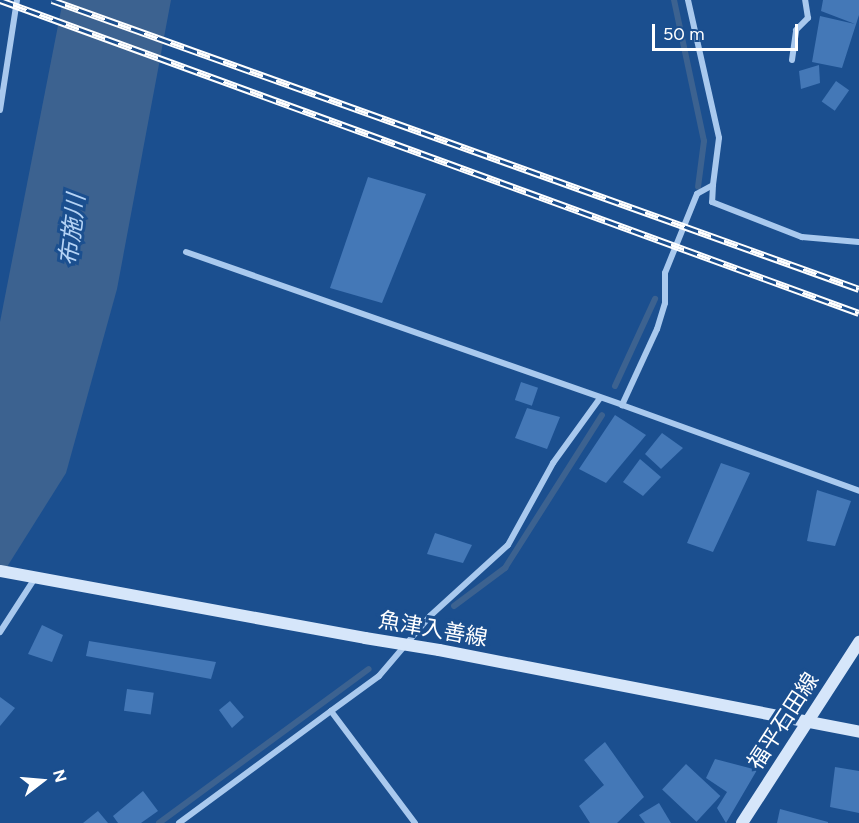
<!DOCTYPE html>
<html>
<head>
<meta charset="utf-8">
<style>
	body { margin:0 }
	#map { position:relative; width:859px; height:823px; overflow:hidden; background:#1b4f8f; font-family:Figtree,"Noto Sans JP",sans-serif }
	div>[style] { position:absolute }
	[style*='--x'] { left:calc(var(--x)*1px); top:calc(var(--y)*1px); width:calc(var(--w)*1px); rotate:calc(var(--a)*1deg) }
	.water>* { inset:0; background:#3c6290 }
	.stream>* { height:6px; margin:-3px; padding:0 3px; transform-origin:3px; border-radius:3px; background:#3c6290 }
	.building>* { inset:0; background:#4478b7; transform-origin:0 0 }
	.street>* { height:6px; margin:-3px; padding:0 3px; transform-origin:3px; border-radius:3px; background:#a9c9ee }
	.secondary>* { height:12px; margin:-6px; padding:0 6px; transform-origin:6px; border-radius:6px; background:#d6e6fa }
	.rail>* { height:7px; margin-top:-3.5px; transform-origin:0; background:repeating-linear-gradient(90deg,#1b4f8f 0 14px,#fff 0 28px); box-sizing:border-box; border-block:2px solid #fff }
	.secondary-bridge>* { height:12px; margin:-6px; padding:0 6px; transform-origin:6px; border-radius:6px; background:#d6e6fa }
	span { translate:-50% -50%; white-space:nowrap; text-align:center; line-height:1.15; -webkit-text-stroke:6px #1b4f8f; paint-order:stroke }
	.street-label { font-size:22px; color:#fff }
	.water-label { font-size:24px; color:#b5d3f5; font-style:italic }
	.north { position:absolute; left:12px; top:751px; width:60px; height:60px; -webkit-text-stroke:4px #1b4f8f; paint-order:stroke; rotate:74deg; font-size:16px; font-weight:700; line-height:24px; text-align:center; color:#fff }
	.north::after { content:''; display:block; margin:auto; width:21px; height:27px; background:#fff; clip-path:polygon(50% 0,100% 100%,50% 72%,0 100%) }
	.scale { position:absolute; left:652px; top:24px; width:146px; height:27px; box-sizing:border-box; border:3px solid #fff; border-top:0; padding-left:8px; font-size:18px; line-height:21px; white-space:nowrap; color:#fff; -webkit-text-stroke:4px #1b4f8f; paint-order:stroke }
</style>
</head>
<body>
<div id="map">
	<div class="water">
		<div style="clip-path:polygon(63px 0,171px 0,117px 289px,66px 473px,0 578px,0 322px)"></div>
	</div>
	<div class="stream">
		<div style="--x:674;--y:0;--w:144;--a:78"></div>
		<div style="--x:704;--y:141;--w:46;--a:97.4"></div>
		<div style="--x:615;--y:386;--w:96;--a:-65.3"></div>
		<div style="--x:454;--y:606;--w:64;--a:-36.7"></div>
		<div style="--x:505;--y:568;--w:181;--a:-57.6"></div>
		<div style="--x:159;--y:823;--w:260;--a:-36.3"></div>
	</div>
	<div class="building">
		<div style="clip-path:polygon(823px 0,859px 0,859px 15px,842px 68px,812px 62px,820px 16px,855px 24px,821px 11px)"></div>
		<div style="clip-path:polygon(819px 65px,820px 83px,801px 89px,799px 71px)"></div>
		<div style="left:836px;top:81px;width:16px;height:25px;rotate:35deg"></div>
		<div style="clip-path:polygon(368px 177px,426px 194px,382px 303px,330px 288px)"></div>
		<div style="left:521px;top:382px;width:18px;height:19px;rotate:19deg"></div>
		<div style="clip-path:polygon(527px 408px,560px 417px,547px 449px,515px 438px)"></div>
		<div style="clip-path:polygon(615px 415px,646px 435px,606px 483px,579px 469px)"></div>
		<div style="clip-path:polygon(662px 433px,683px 448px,661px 469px,645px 454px)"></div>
		<div style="clip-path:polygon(640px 459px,661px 477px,643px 496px,623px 482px)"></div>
		<div style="clip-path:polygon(721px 463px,750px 473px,713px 552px,687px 543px)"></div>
		<div style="clip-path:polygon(817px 490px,851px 501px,835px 546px,807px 541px)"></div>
		<div style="clip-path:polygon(435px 533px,472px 545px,463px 563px,427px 554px)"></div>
		<div style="clip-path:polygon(42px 625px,63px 635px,52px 662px,28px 654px)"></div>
		<div style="clip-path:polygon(89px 641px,216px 662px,211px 679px,86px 656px)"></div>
		<div style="left:127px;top:689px;width:27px;height:22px;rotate:8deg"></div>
		<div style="clip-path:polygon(0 697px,15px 708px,0 726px)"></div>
		<div style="clip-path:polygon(230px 701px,244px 717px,232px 728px,219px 710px)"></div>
		<div style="clip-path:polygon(605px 742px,644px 797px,617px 823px,590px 823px,579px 806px,604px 785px,584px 760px)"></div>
		<div style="clip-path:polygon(715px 759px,757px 770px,726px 823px,717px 808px,727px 792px,706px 778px)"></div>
		<div style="left:686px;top:764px;width:47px;height:35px;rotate:43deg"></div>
		<div style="clip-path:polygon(835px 767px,859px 771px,859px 813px,830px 807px)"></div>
		<div style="clip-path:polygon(143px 791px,158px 811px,141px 823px,118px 823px,113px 816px)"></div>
		<div style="clip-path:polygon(659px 803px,671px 823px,645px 823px,639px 815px)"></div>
		<div style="clip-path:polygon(780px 809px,828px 822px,828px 823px,777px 823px)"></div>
		<div style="clip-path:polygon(98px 811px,108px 823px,83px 823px)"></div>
	</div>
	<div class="street">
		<div style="--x:688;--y:0;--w:141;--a:77.3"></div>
		<div style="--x:719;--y:138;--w:47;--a:97.3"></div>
		<div style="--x:713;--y:185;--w:18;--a:151"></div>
		<div style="--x:697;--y:194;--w:85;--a:112.1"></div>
		<div style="--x:665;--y:273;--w:30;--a:90"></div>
		<div style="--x:665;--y:303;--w:27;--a:107"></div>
		<div style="--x:657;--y:329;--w:84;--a:114.7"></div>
		<div style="--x:622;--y:405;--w:252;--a:19.9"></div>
		<div style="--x:792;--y:60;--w:30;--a:-82"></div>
		<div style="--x:796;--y:30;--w:17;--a:-45"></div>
		<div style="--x:808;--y:18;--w:18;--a:-99"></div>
		<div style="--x:0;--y:110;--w:111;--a:-81.2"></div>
		<div style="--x:713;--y:185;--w:17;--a:93"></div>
		<div style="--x:712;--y:202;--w:97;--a:21.3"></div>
		<div style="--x:802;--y:237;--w:57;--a:5"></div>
		<div style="--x:186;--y:252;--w:462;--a:19.3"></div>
		<div style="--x:0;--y:632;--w:64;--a:-57.1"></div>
		<div style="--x:179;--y:823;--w:189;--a:-36.4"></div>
		<div style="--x:415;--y:823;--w:140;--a:-126.9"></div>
		<div style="--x:331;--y:711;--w:59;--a:-36.1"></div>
		<div style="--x:379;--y:676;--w:79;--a:-49.6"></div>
		<div style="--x:430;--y:616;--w:105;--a:-42.3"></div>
		<div style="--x:508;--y:545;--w:94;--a:-61.2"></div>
		<div style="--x:553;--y:463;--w:80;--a:-54.1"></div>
	</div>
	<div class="secondary">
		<div style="--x:0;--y:571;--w:371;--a:10.4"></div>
		<div style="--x:439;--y:650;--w:428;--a:11"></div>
		<div style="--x:742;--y:823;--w:216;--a:-57.1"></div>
	</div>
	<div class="rail">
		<div style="--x:0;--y:0;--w:914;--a:20.02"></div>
		<div style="--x:52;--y:0;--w:857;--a:19.7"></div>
	</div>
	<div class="secondary-bridge">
		<div style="--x:365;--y:638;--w:75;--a:9.2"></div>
	</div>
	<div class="street-label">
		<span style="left:433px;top:629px;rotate:10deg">魚津入善線</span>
		<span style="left:783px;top:721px;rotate:-57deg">福平石田線</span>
	</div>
	<div class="water-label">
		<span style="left:72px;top:230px;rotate:-83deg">布施川</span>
	</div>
	<div class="north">N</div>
	<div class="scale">50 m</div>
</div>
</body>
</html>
